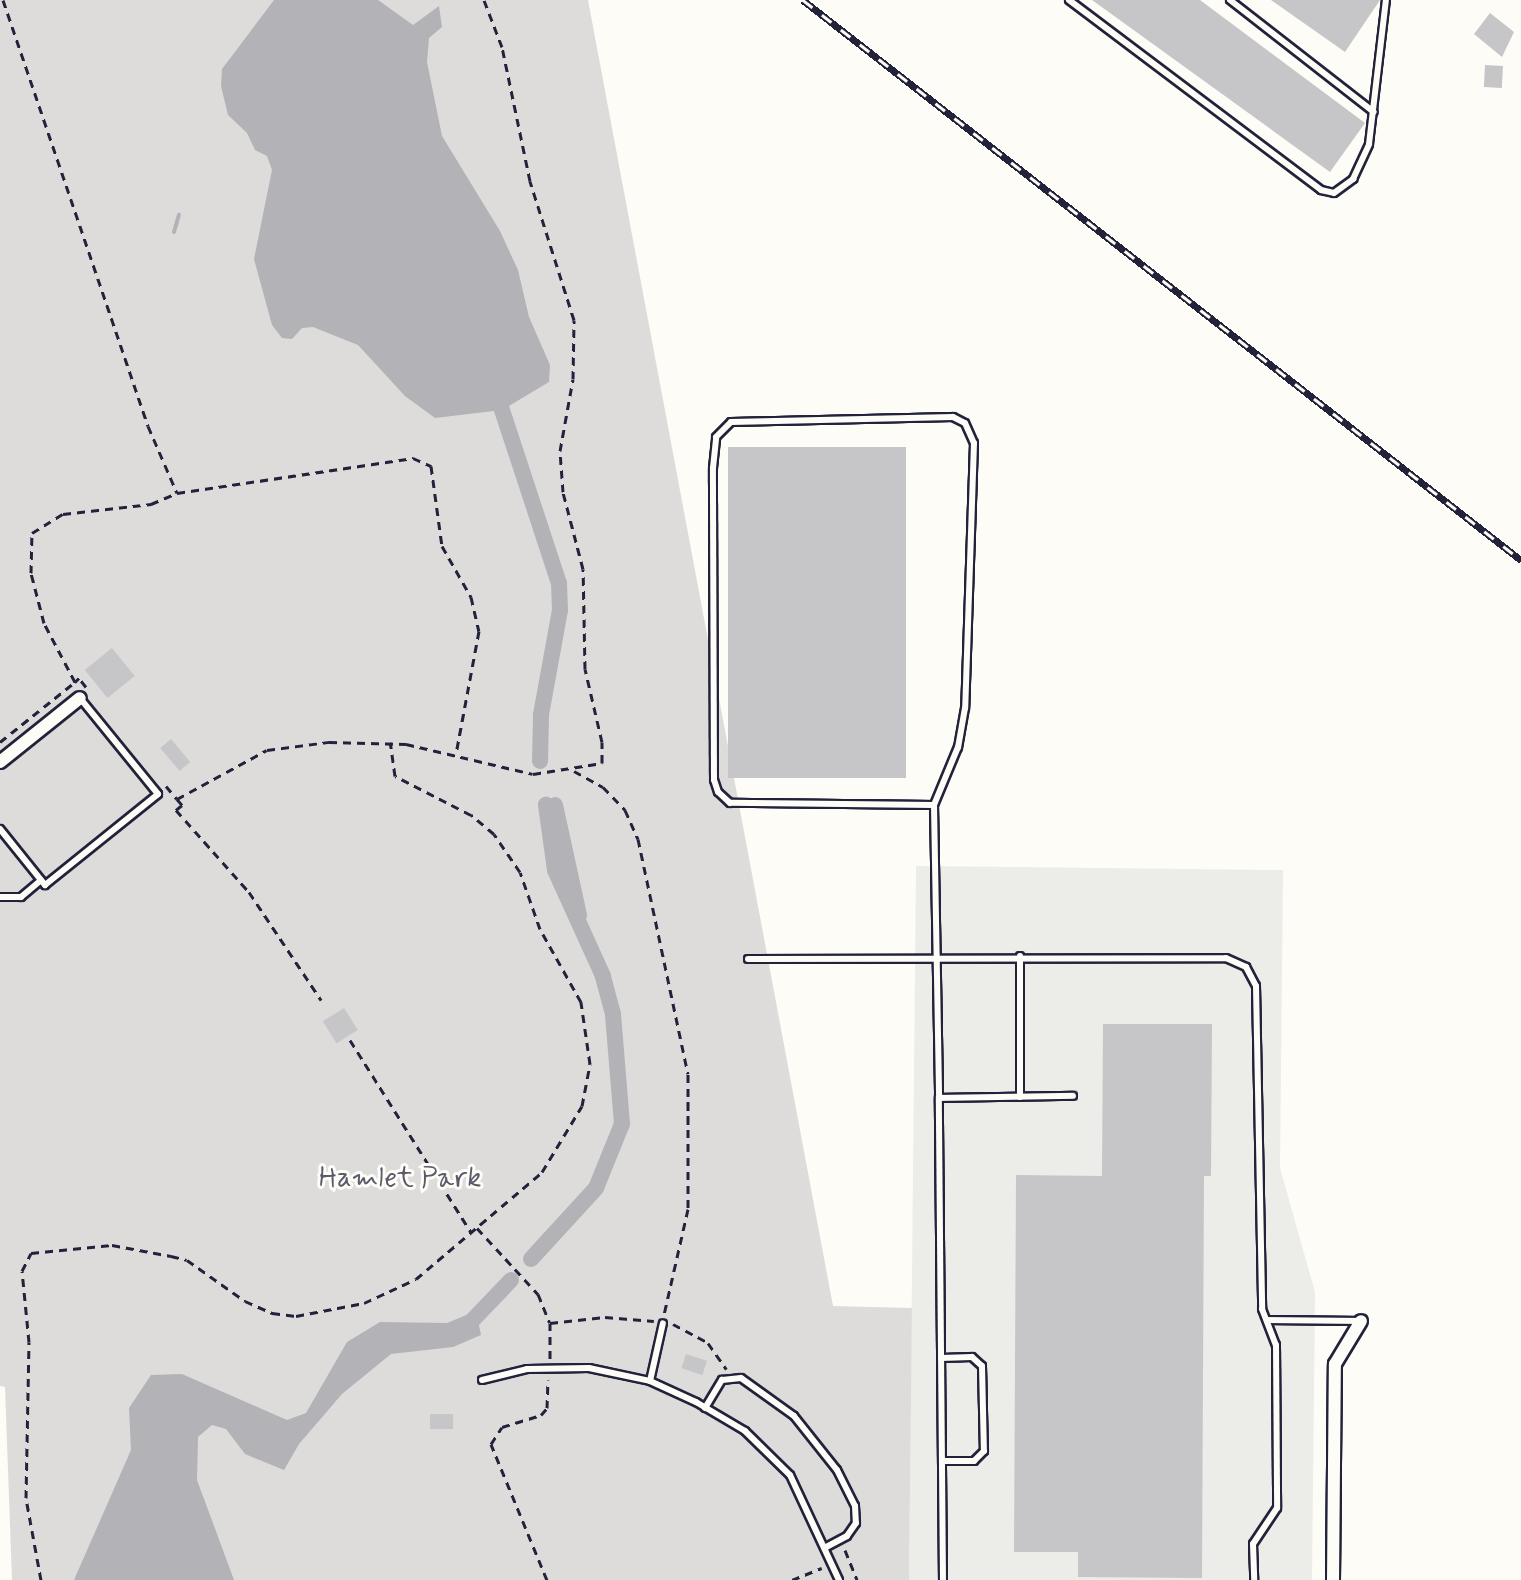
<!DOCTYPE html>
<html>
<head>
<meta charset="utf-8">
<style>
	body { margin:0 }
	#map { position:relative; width:1521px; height:1580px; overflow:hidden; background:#fdfcf7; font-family:Mynerve,sans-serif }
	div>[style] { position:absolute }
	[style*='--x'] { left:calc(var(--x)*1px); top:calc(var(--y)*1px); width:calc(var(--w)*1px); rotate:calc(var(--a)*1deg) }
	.built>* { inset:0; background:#ecece9 }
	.green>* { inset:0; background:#dddcdb }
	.water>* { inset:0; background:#b2b2b7 }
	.stream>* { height:4px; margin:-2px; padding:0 2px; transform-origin:2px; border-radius:2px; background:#b2b2b7 }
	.canal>* { height:16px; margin:-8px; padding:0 8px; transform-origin:8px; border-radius:8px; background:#b2b2b7 }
	.building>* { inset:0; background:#c6c6c8; transform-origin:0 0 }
	.path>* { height:3px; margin-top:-1.5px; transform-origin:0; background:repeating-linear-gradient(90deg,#22223b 0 8px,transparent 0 14px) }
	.roads { filter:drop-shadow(2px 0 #22223b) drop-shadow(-2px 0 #22223b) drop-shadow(0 2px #22223b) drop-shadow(0 -2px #22223b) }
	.service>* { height:6px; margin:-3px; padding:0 3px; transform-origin:3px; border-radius:3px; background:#fdfcf7 }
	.minor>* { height:12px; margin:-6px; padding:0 6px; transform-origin:6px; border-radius:6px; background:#fdfcf7 }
	.rail>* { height:7px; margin-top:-3.5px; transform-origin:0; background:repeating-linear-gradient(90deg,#fdfcf7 0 12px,#22223b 0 24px); box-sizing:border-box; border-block:2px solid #22223b }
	span { translate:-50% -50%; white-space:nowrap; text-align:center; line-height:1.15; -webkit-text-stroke:6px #fdfcf7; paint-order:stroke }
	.park-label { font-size:28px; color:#5a5a6b }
</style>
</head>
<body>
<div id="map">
	<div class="built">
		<div style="clip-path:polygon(916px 866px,1283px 870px,1280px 1168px,1315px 1292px,1312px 1580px,909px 1580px)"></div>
	</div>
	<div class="green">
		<div style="clip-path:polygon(0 0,588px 0,833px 1306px,912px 1308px,909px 1580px,12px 1580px,5px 1387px,0 1386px)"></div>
	</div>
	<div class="water">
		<div style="clip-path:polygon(274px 0,378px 0,413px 25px,439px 6px,442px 27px,429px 38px,427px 62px,442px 136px,500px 231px,518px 270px,529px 317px,550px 365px,549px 382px,502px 410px,435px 418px,405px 396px,358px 345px,313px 327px,302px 328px,292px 339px,282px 338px,272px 325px,254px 259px,272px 170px,267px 156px,255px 150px,247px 133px,228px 115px,221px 86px,222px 69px)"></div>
		<div style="clip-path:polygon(476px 1311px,481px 1335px,453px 1347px,391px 1354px,342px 1394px,299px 1444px,284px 1470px,245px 1454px,226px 1429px,212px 1425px,198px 1437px,197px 1480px,234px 1580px,74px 1580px,131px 1450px,129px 1408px,151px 1375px,182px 1374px,287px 1420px,306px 1413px,347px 1342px,380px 1322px,447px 1323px)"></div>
	</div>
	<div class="stream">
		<div style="--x:174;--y:232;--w:18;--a:-74"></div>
	</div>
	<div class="canal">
		<div style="--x:502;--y:410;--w:182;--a:71.8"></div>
		<div style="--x:559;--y:583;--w:27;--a:88"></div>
		<div style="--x:560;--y:610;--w:107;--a:100.3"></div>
		<div style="--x:541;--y:715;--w:46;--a:91.2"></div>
		<div style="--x:555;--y:805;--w:113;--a:77.7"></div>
		<div style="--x:531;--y:1259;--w:96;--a:-47.5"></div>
		<div style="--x:596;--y:1188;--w:69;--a:-67.9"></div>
		<div style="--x:622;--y:1124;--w:110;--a:-94.7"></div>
		<div style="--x:613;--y:1014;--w:39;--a:-105"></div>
		<div style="--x:603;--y:976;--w:116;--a:-114.4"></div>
		<div style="--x:555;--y:870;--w:66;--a:-97.9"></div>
		<div style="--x:466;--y:1327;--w:65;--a:-46.2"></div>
	</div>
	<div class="building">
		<div style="clip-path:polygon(1092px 0,1200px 0,1365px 123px,1330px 172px)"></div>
		<div style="clip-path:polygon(1271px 0,1380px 0,1345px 52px)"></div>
		<div style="clip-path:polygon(1490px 13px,1514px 32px,1502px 57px,1474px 34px)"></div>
		<div style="left:1485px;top:65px;width:18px;height:22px;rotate:3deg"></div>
		<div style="left:728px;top:447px;width:178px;height:331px"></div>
		<div style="left:112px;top:648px;width:36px;height:35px;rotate:51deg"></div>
		<div style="left:171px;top:739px;width:30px;height:14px;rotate:50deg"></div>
		<div style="left:344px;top:1008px;width:26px;height:25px;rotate:58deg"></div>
		<div style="clip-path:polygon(1103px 1024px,1212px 1024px,1211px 1176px,1204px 1176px,1202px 1578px,1078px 1577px,1078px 1552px,1014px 1552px,1016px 1175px,1102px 1176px)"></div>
		<div style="left:686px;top:1354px;width:22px;height:15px;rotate:18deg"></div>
		<div style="left:453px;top:1414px;width:15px;height:23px;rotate:90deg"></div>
	</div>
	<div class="path">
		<div style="--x:3;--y:0;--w:450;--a:71.2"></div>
		<div style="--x:148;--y:426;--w:73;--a:66.6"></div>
		<div style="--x:177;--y:493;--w:239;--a:-8.4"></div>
		<div style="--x:413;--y:458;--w:20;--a:24"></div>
		<div style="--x:431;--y:466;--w:81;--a:82.2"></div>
		<div style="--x:442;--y:546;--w:59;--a:60.4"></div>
		<div style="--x:471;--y:597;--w:35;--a:77"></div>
		<div style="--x:479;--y:631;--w:125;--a:100.6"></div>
		<div style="--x:86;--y:687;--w:11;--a:-128"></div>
		<div style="--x:79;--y:678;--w:6;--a:135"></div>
		<div style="--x:75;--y:682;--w:67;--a:-117.7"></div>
		<div style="--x:44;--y:623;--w:52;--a:-104.6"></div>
		<div style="--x:31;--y:573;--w:40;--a:-88.6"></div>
		<div style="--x:32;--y:533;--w:36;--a:-32"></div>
		<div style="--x:63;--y:514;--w:89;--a:-6.5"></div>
		<div style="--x:151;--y:504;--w:28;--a:-23"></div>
		<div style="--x:0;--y:742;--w:96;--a:-38.7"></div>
		<div style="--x:574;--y:771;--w:33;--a:29"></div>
		<div style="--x:603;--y:787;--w:32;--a:46"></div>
		<div style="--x:625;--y:810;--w:32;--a:66"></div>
		<div style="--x:638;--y:839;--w:240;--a:78"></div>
		<div style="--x:688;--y:1074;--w:135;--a:90"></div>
		<div style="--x:688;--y:1209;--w:109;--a:102.8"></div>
		<div style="--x:166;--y:786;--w:17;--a:50"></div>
		<div style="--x:177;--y:799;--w:102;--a:-28.6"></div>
		<div style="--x:267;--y:750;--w:63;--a:-7.4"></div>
		<div style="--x:329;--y:742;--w:77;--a:1.5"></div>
		<div style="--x:406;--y:744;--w:130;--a:13.3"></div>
		<div style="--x:533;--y:774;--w:70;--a:-9.1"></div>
		<div style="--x:602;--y:763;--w:21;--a:-90"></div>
		<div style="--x:602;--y:742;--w:75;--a:-103.1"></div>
		<div style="--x:585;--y:669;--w:100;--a:-91.1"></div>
		<div style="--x:583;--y:569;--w:80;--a:-104.6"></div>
		<div style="--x:563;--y:492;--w:41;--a:-94.2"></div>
		<div style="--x:560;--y:451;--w:73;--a:-79.8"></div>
		<div style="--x:573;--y:379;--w:59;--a:-89"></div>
		<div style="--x:574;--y:320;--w:146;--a:-107.6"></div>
		<div style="--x:530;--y:181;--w:137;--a:-101.8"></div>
		<div style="--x:502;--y:47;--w:50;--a:-111"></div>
		<div style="--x:177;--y:799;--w:8;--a:50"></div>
		<div style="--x:182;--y:805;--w:8;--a:140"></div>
		<div style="--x:176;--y:810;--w:110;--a:48.3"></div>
		<div style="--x:249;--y:892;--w:130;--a:56.3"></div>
		<div style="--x:350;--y:1040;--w:227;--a:57.8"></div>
		<div style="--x:477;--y:1228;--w:90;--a:47.3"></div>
		<div style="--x:538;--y:1294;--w:31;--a:68"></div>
		<div style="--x:550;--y:1323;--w:37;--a:90"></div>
		<div style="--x:550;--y:1323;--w:55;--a:-6.2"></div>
		<div style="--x:605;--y:1317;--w:49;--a:4.7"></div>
		<div style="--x:673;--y:1324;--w:40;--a:28"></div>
		<div style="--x:708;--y:1343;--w:32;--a:55"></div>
		<div style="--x:845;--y:1550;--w:32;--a:68"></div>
		<div style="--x:41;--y:1580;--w:83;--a:-100.4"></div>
		<div style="--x:26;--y:1498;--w:156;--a:-88.9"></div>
		<div style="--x:29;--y:1342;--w:71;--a:-95.6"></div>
		<div style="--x:22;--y:1271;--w:20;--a:-63"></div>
		<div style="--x:31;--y:1253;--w:81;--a:-5.6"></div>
		<div style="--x:112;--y:1245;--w:60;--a:10.6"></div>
		<div style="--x:171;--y:1256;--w:16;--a:14"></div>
		<div style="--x:187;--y:1260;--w:71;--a:35.3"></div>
		<div style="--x:245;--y:1301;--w:30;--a:24"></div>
		<div style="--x:272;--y:1313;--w:24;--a:7"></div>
		<div style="--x:296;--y:1316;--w:69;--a:-10.8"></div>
		<div style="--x:364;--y:1303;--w:57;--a:-24.8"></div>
		<div style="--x:416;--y:1279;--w:165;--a:-40.3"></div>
		<div style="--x:542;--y:1172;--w:77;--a:-58.8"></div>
		<div style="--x:582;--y:1106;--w:43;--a:-79.2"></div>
		<div style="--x:590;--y:1064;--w:63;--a:-98.3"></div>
		<div style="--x:581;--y:1002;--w:84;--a:-119.3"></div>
		<div style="--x:540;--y:929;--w:60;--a:-109.3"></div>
		<div style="--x:520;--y:872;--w:46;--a:-124.4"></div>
		<div style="--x:494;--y:834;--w:30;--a:-140"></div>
		<div style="--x:471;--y:815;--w:85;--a:-152.8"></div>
		<div style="--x:395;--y:776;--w:34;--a:-98"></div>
		<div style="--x:547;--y:1580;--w:147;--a:-112.4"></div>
		<div style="--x:491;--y:1444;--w:20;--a:-57"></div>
		<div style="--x:502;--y:1427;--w:41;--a:-17.1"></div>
		<div style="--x:541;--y:1415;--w:9;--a:-49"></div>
		<div style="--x:547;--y:1408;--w:28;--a:-88"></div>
		<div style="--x:792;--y:1580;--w:32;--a:-22"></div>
	</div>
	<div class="roads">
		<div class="service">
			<div style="--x:1069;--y:0;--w:316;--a:37"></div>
			<div style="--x:1321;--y:190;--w:13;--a:13"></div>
			<div style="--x:1334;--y:193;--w:24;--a:-36"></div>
			<div style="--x:1353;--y:179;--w:38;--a:-65"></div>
			<div style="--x:1369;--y:144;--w:145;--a:-83.3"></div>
			<div style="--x:1230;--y:0;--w:182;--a:37.9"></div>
			<div style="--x:934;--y:805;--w:204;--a:-179.4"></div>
			<div style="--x:730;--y:803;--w:16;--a:-137"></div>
			<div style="--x:718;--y:792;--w:13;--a:-108"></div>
			<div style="--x:714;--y:780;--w:312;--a:-90.2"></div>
			<div style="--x:713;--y:468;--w:31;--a:-84"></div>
			<div style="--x:716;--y:437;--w:21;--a:-45"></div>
			<div style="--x:731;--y:422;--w:222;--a:-1.3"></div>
			<div style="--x:953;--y:417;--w:13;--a:27"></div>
			<div style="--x:965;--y:423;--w:22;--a:66"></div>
			<div style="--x:974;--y:443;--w:265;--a:91.9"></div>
			<div style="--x:965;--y:708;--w:40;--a:100"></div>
			<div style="--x:958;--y:747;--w:63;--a:112.5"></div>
			<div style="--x:934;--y:805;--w:293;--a:89"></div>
			<div style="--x:0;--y:829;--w:72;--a:51.2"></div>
			<div style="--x:45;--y:885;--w:145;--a:-38.8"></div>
			<div style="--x:158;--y:794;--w:124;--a:-129.1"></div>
			<div style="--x:0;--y:897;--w:21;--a:0"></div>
			<div style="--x:21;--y:897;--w:26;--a:-40"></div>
			<div style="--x:1020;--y:956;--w:141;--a:90"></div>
			<div style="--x:748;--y:959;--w:478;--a:-0.1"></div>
			<div style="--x:1226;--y:958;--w:22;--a:24"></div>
			<div style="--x:1246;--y:967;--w:21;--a:62"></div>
			<div style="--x:1256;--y:986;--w:323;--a:88.9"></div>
			<div style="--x:1262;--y:1309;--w:39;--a:69"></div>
			<div style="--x:1276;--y:1345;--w:163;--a:89.6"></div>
			<div style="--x:1277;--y:1508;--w:43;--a:123.7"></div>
			<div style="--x:1253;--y:1544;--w:36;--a:88"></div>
			<div style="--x:1267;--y:1320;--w:94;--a:0.6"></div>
			<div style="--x:941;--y:1358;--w:31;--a:-2"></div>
			<div style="--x:972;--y:1357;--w:13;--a:42"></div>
			<div style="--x:982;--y:1366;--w:85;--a:88.7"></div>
			<div style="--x:984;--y:1451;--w:14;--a:135"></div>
			<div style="--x:974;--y:1461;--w:32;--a:180"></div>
			<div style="--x:482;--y:1380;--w:46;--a:-13.7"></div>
			<div style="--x:527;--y:1369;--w:62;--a:-0.9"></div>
			<div style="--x:589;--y:1368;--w:62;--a:12"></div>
			<div style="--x:650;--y:1381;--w:51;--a:24.5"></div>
			<div style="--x:696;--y:1402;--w:57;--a:30.6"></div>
			<div style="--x:745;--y:1431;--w:63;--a:44.4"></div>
			<div style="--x:790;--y:1475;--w:116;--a:65"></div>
			<div style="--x:650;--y:1381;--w:59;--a:-77.4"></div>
			<div style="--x:705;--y:1408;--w:33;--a:-59"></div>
			<div style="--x:722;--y:1380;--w:19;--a:-6"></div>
			<div style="--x:741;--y:1378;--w:65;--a:35.6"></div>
			<div style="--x:794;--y:1416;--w:69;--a:51.5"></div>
			<div style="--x:837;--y:1470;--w:40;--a:63.4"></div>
			<div style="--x:855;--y:1506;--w:17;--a:87"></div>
			<div style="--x:856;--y:1523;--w:16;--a:125"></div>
			<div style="--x:847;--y:1536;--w:24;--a:152"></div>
			<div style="--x:943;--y:1580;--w:482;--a:-90.5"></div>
			<div style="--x:939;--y:1098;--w:134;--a:-0.9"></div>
		</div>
		<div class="minor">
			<div style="--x:0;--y:762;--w:102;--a:-38.7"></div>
			<div style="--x:1333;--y:1580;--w:216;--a:-89.5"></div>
			<div style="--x:1335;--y:1364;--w:50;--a:-58.8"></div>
		</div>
	</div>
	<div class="rail">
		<div style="--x:803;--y:0;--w:911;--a:37.95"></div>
	</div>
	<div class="park-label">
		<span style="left:400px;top:1179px">Hamlet Park</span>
	</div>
</div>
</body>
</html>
